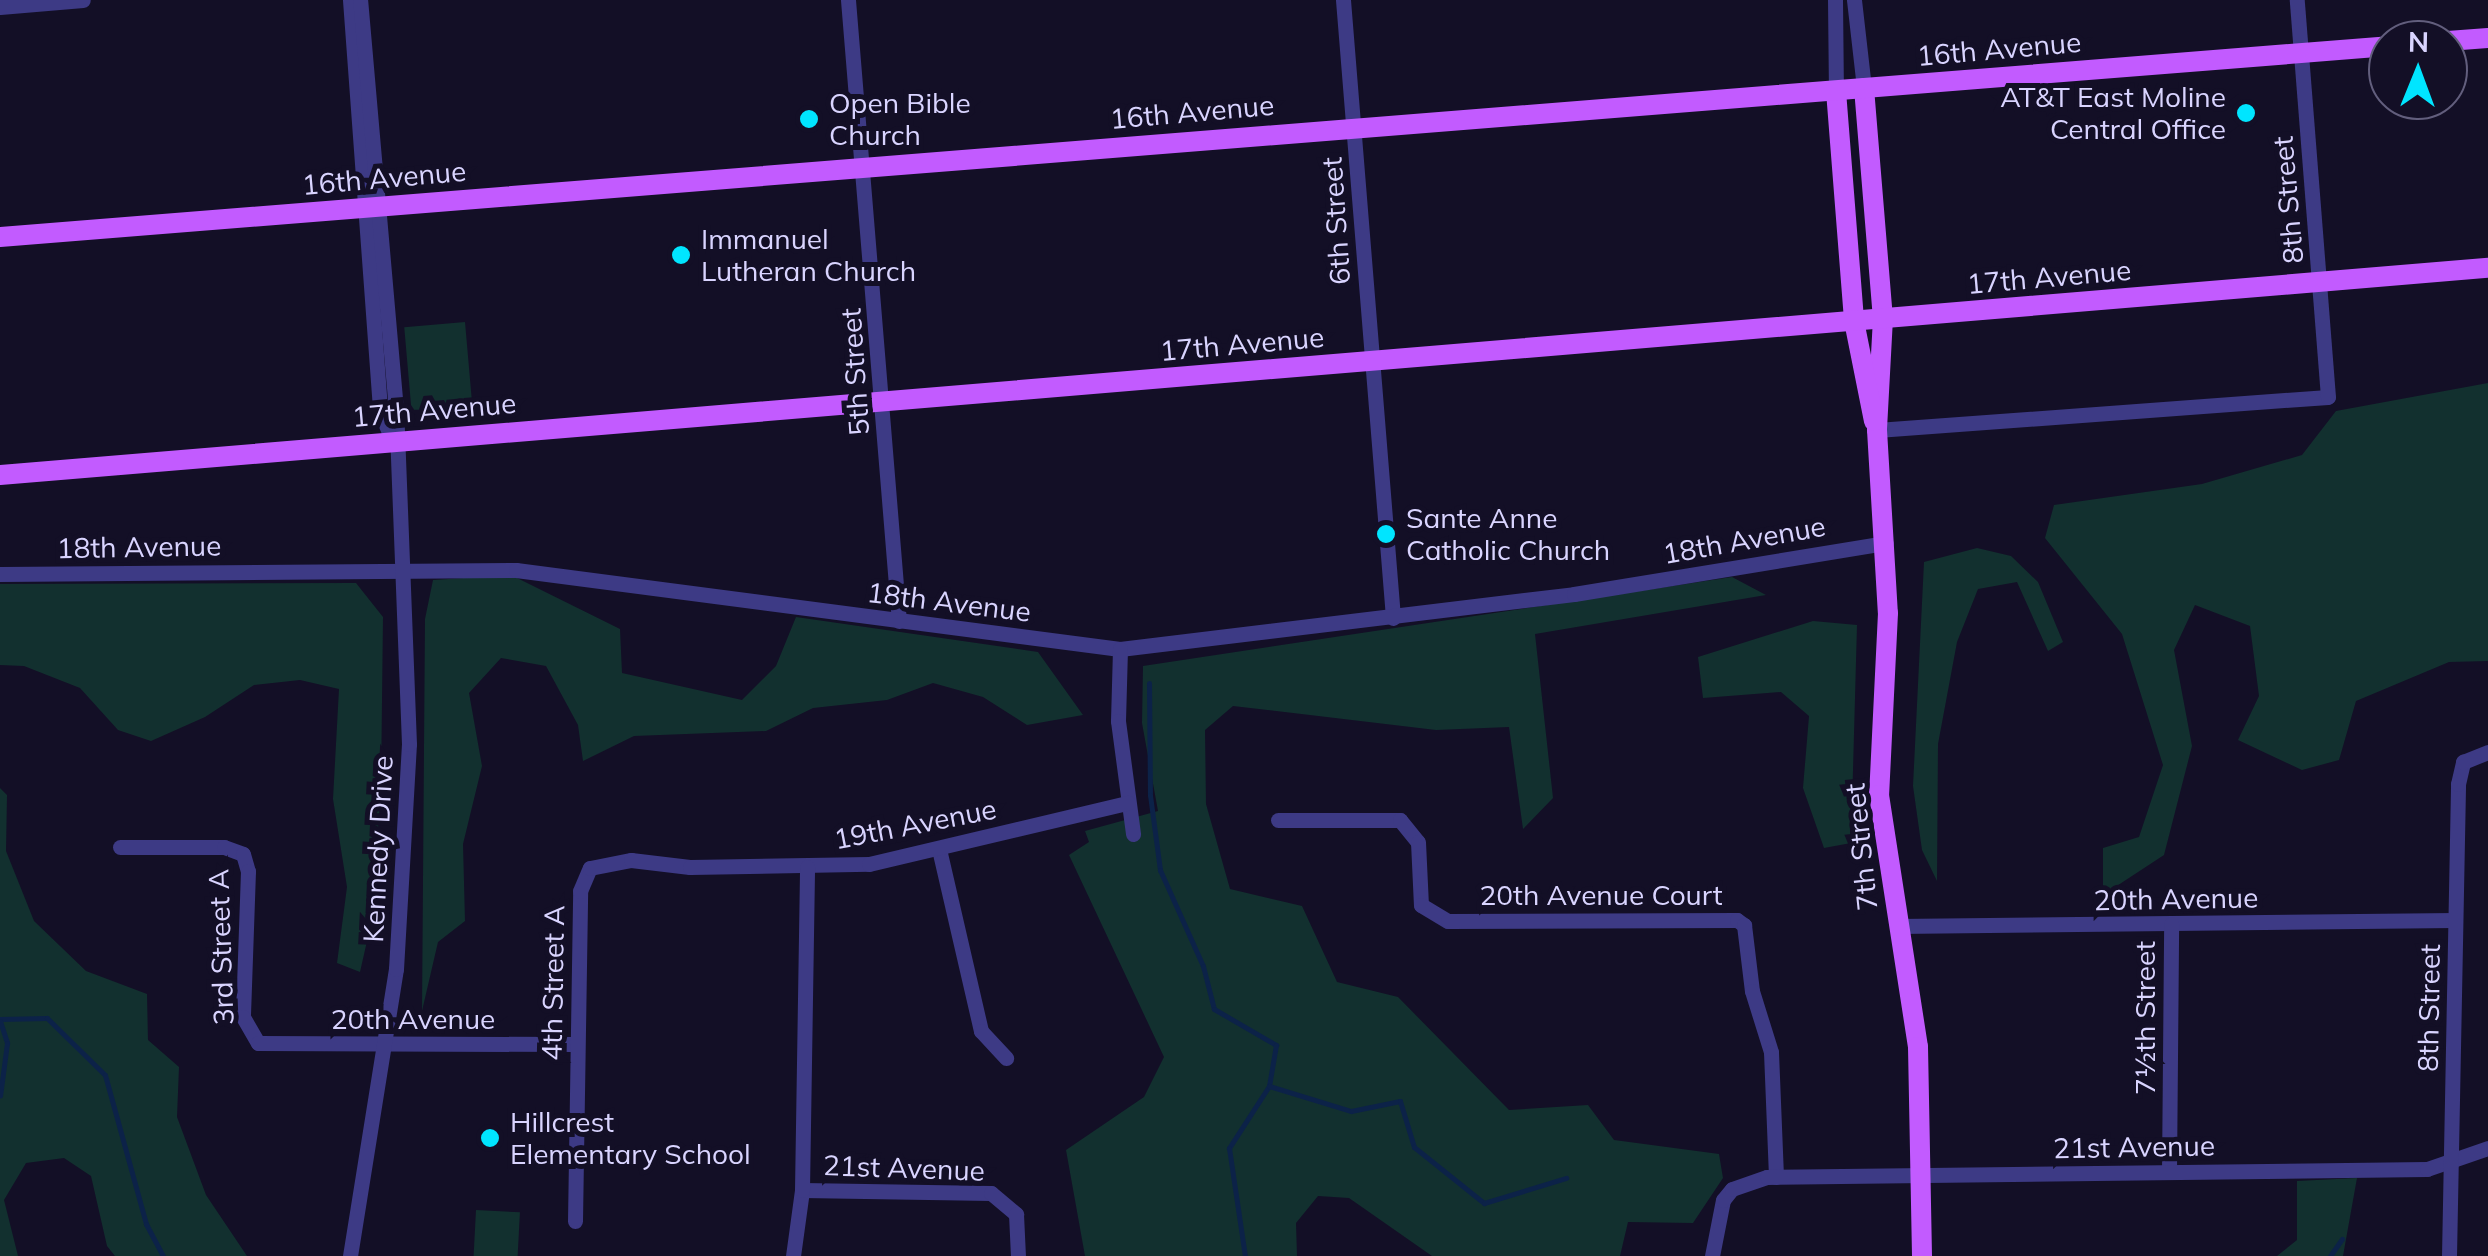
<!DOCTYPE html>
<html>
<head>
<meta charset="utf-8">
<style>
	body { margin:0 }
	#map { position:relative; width:2488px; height:1256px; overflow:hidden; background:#130f26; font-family:Mulish,sans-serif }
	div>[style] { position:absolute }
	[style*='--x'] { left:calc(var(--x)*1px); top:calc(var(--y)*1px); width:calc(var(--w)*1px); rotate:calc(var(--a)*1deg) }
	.green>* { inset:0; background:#12302f; transform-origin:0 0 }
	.stream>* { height:5px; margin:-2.5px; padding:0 2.5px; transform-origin:2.5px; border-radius:2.5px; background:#0c2248 }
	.minor>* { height:15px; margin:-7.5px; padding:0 7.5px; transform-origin:7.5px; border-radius:7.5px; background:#3d3a85 }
	.major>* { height:20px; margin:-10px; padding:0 10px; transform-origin:10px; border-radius:10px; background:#c25bff }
	.dots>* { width:28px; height:28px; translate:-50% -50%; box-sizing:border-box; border:5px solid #130f26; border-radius:50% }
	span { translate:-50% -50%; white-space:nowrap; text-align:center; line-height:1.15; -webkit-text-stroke:10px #130f26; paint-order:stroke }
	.street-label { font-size:28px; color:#d9d4ff }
	.poi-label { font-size:28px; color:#d9d4ff }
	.right { translate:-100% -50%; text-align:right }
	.left { translate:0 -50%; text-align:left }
	.north { position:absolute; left:2368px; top:20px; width:100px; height:100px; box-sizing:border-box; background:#130f26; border:2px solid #625e7d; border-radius:50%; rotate:1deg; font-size:28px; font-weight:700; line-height:40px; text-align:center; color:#d9d4ff }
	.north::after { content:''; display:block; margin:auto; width:35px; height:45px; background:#00e5ff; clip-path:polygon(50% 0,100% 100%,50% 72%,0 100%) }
</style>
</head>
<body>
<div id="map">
	<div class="green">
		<div style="left:465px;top:322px;width:85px;height:61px;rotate:85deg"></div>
		<div style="clip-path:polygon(2488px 383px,2488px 661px,2449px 662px,2356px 701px,2339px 760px,2302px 770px,2238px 740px,2259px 696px,2250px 626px,2195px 605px,2174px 650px,2192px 746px,2164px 855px,2103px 895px,2103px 848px,2139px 837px,2163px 765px,2122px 634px,2045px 538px,2054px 505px,2202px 484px,2302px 455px,2336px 411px)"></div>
		<div style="clip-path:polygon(1977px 548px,2011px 556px,2038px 582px,2063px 642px,2048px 651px,2017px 582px,1978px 589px,1957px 642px,1938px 744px,1937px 881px,1922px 850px,1913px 786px,1924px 562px)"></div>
		<div style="clip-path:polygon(511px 575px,620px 629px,622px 673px,742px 700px,776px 666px,796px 617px,1038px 652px,1083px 715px,1027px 725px,983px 697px,933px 683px,887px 700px,813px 708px,766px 731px,634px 736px,583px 761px,578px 725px,546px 666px,501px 658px,469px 693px,482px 766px,463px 844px,465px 921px,438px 942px,422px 1011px,425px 619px,433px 580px)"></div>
		<div style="clip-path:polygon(1732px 577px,1766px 595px,1535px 634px,1553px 798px,1523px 829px,1509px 727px,1436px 730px,1233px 706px,1205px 730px,1206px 804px,1230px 889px,1302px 906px,1337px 982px,1398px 997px,1509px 1110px,1588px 1105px,1614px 1140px,1719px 1154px,1723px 1178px,1693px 1223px,1628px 1222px,1620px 1256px,1432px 1256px,1349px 1198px,1318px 1196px,1296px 1223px,1297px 1256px,1085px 1256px,1066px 1150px,1144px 1097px,1164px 1057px,1069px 855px,1089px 842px,1085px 831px,1158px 811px,1142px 723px,1143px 666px)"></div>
		<div style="clip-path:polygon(356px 583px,383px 617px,381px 786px,372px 919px,360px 972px,337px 963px,347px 887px,333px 799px,339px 689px,300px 680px,254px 685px,205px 717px,151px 741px,118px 730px,80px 688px,24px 666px,0 665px,0 584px)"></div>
		<div style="clip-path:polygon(1813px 621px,1857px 625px,1851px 843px,1824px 848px,1803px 788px,1809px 716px,1781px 692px,1703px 698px,1698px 657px)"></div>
		<div style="clip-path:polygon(0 788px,7px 795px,6px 851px,34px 921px,86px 971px,147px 994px,148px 1040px,179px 1067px,177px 1117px,206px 1195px,247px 1256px,115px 1256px,107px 1246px,91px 1176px,64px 1158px,26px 1163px,4px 1200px,18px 1256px,0 1256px)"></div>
		<div style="clip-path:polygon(2357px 1178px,2343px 1256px,2277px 1256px,2297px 1240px,2297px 1181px)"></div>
		<div style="left:476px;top:1210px;width:44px;height:46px;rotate:3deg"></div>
	</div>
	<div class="stream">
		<div style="--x:1149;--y:683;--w:112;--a:89.5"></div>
		<div style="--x:1150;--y:795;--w:76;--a:82.4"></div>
		<div style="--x:1160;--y:870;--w:105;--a:65.9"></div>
		<div style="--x:1203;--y:966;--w:44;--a:75.7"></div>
		<div style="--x:1214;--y:1009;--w:72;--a:30.1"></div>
		<div style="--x:1276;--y:1045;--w:42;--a:99.7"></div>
		<div style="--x:1269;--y:1086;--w:74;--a:122.8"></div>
		<div style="--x:1229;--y:1148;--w:109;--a:81.6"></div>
		<div style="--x:0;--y:1019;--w:47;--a:-1.2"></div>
		<div style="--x:47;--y:1018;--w:81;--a:44.5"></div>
		<div style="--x:105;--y:1075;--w:155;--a:74.6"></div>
		<div style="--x:146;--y:1224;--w:36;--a:62"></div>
		<div style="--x:0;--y:1021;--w:23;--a:72"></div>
		<div style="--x:7;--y:1043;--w:53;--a:97.5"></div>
		<div style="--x:1269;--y:1086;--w:86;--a:17"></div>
		<div style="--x:1351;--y:1111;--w:50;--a:-11.5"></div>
		<div style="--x:1400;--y:1101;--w:48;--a:73.1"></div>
		<div style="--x:1414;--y:1147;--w:90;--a:38.7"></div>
		<div style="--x:1484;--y:1203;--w:86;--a:-17"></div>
		<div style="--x:2330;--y:1256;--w:21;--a:-55"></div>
	</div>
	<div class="minor">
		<div style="--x:350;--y:0;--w:412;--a:85.8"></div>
		<div style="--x:380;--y:411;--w:28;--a:67"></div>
		<div style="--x:848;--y:0;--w:623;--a:85.31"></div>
		<div style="--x:1343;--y:0;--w:620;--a:85.37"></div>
		<div style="--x:1835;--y:0;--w:91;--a:89.4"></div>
		<div style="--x:1854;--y:0;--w:89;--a:83.5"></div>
		<div style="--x:0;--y:7;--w:83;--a:-4.8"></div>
		<div style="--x:1877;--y:430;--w:452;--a:-4.2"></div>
		<div style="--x:2328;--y:397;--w:398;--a:-94.5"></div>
		<div style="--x:0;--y:574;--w:516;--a:-0.44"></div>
		<div style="--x:516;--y:570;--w:609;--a:7.45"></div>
		<div style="--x:1120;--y:649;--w:457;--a:-6.9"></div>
		<div style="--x:1574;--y:594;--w:316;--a:-9.3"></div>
		<div style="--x:1120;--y:649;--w:72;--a:91.6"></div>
		<div style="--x:1118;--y:721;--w:114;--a:82.4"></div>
		<div style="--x:1278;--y:820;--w:122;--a:0"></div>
		<div style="--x:1400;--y:820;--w:28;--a:51"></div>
		<div style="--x:1418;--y:842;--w:63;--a:87.3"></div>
		<div style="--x:1421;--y:905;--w:31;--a:31"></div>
		<div style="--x:1448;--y:921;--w:289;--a:-0.2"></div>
		<div style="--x:1737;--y:920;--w:9;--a:36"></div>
		<div style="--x:1744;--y:925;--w:66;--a:83.1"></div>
		<div style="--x:1752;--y:991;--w:64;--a:72.7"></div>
		<div style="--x:1771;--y:1052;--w:125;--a:87.7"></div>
		<div style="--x:120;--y:847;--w:104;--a:0"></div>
		<div style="--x:224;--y:847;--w:20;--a:20"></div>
		<div style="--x:243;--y:854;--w:18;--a:74"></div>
		<div style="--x:248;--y:871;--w:146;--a:92"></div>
		<div style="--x:243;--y:1017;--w:30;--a:60"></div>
		<div style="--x:258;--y:1043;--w:319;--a:0.2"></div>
		<div style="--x:939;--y:849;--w:187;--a:77"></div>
		<div style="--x:981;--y:1031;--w:37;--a:47"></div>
		<div style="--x:1897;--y:926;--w:558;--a:-0.62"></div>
		<div style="--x:2169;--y:1172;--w:248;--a:-89.5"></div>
		<div style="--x:802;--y:1190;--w:189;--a:0.9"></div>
		<div style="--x:991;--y:1193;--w:33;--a:40"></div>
		<div style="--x:1016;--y:1214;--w:42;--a:87.3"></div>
		<div style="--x:575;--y:1221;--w:330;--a:-89.1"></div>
		<div style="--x:580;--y:891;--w:25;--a:-67"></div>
		<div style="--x:590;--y:868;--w:42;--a:-11"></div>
		<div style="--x:631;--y:860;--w:59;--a:6.8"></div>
		<div style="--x:690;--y:867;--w:179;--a:-1"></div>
		<div style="--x:869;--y:864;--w:266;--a:-13.3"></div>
		<div style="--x:350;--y:1256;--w:291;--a:-80.9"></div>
		<div style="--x:396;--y:969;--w:225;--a:-86.7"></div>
		<div style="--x:409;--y:744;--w:334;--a:-92.2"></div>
		<div style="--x:396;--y:410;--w:412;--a:-95"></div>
		<div style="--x:793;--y:1256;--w:67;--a:-82.2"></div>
		<div style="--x:802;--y:1190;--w:323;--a:-89.1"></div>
		<div style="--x:1712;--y:1256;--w:57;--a:-78.9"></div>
		<div style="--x:1723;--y:1200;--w:14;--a:-51"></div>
		<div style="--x:1732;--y:1189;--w:37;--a:-19"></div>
		<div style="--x:1767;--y:1177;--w:660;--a:-0.69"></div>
		<div style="--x:2427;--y:1169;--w:65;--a:-19"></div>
		<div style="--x:2449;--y:1256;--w:472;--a:-88.9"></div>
		<div style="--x:2458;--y:784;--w:23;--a:-77"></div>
		<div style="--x:2463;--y:762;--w:27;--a:-22"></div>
	</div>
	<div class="major">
		<div style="--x:2448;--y:41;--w:40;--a:-4.3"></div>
		<div style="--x:1864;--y:88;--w:231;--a:85.3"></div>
		<div style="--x:1883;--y:318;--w:112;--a:93.1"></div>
		<div style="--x:1877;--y:430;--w:183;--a:86.6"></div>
		<div style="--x:1888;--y:613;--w:182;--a:92.8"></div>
		<div style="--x:1879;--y:795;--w:255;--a:81.2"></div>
		<div style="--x:1918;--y:1047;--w:209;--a:88.9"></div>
		<div style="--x:1836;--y:91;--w:231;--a:85.5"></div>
		<div style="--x:1854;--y:321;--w:102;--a:78.7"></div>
		<div style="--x:0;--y:237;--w:2396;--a:-4.57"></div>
		<div style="--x:0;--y:475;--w:2497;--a:-4.76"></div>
	</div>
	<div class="dots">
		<div style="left:2246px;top:113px;background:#00e5ff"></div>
		<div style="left:809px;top:119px;background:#00e5ff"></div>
		<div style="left:681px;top:255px;background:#00e5ff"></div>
		<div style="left:1386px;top:534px;background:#00e5ff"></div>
		<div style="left:490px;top:1138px;background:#00e5ff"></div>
	</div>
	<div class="street-label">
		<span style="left:1999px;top:49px;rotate:-5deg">16th Avenue</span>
		<span style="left:1192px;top:112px;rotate:-5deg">16th Avenue</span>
		<span style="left:384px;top:178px;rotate:-5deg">16th Avenue</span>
		<span style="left:2288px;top:200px;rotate:-95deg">8th Street</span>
		<span style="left:1336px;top:221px;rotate:-94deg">6th Street</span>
		<span style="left:2049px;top:277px;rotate:-5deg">17th Avenue</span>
		<span style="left:1242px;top:344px;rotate:-5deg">17th Avenue</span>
		<span style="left:855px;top:372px;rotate:-94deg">5th Street</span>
		<span style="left:434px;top:410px;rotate:-5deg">17th Avenue</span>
		<span style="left:1744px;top:540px;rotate:-10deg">18th Avenue</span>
		<span style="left:139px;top:547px;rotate:-1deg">18th Avenue</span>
		<span style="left:949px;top:602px;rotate:7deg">18th Avenue</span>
		<span style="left:915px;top:824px;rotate:-11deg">19th Avenue</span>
		<span style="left:1861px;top:847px;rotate:-96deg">7th Street</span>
		<span style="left:378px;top:849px;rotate:-87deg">Kennedy Drive</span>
		<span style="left:1601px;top:895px">20th Avenue Court</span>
		<span style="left:2176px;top:899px;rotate:-1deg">20th Avenue</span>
		<span style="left:221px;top:947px;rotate:-92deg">3rd Street A</span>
		<span style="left:553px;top:983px;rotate:-89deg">4th Street A</span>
		<span style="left:2429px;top:1008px;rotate:-89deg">8th Street</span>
		<span style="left:2145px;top:1018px;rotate:-90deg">7½th Street</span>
		<span style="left:413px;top:1019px">20th Avenue</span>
		<span style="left:2134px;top:1147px;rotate:-1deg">21st Avenue</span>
		<span style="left:904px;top:1168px;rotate:2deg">21st Avenue</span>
	</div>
	<div class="poi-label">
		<span class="right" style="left:2226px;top:113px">AT&amp;T East Moline<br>Central Office</span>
		<span class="left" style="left:829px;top:119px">Open Bible<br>Church</span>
		<span class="left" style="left:701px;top:255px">Immanuel<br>Lutheran Church</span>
		<span class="left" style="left:1406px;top:534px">Sante Anne<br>Catholic Church</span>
		<span class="left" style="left:510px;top:1138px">Hillcrest<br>Elementary School</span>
	</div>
	<div class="north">N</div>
</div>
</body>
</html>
